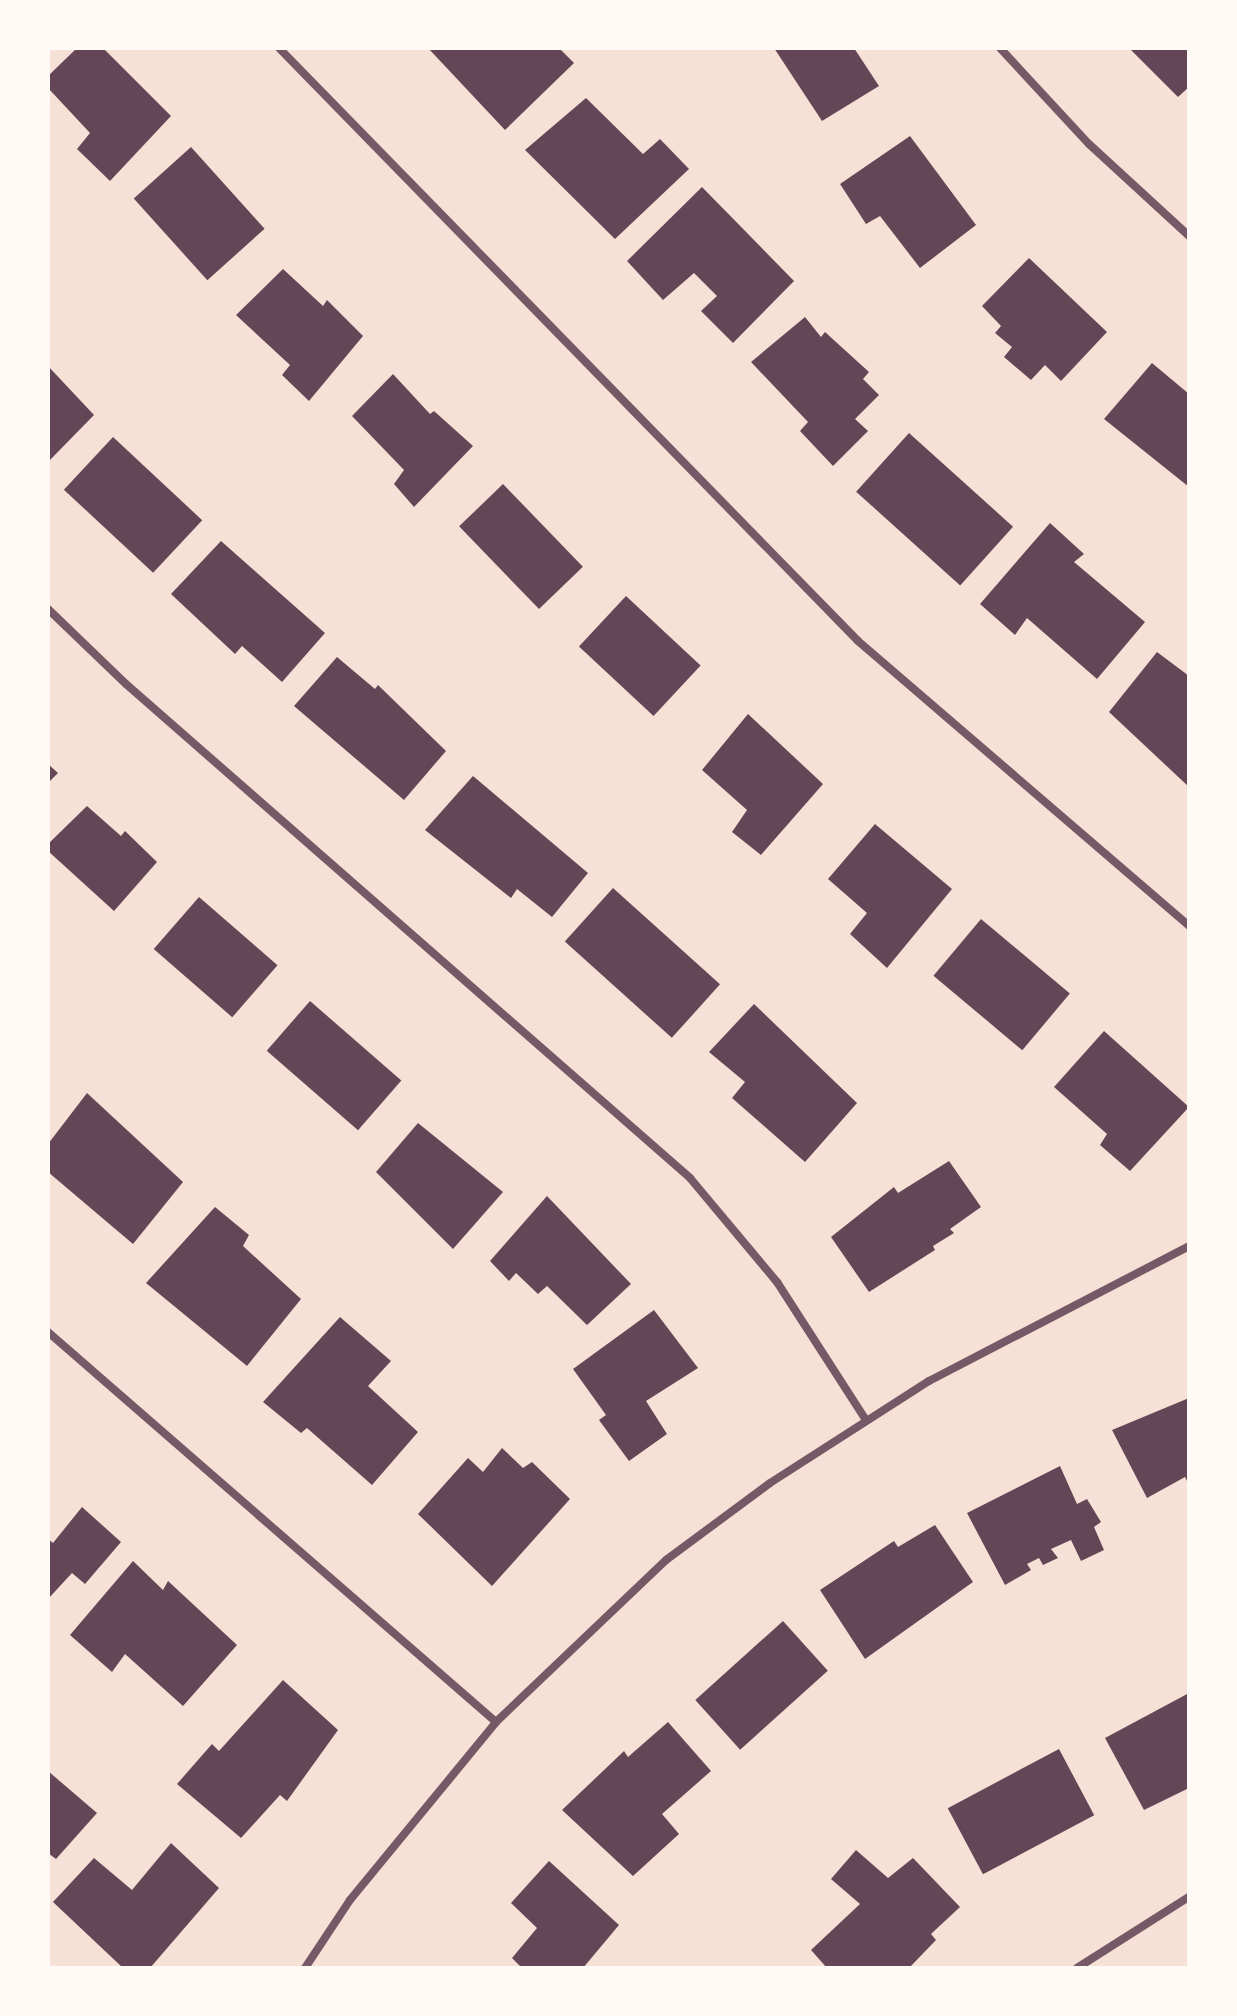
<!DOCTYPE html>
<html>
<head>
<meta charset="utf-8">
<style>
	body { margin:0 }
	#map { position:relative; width:1237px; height:2016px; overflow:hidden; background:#f7e1d7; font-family:"Space Grotesk",sans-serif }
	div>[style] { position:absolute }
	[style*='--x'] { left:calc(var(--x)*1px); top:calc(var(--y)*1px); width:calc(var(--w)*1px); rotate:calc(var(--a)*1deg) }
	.building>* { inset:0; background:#644757; transform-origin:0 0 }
	.minor>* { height:8px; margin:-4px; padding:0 4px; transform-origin:4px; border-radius:4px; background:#755966 }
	span { translate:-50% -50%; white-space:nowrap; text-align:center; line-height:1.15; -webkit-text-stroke:7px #fffaf5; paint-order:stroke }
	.frame { position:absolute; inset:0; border:50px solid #fffaf5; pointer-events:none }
</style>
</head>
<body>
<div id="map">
	<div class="building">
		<div style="clip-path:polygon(77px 48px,103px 48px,171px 116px,110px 181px,77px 149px,90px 133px,48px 88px,48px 76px)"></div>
		<div style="clip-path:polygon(428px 48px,559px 48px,574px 63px,505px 130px)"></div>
		<div style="clip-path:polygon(774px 48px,854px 48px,879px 86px,822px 121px)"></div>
		<div style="clip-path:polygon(1129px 48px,1189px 48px,1189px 87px,1178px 97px)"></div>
		<div style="clip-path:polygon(586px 98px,643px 154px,660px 139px,689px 169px,615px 239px,525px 150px)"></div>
		<div style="clip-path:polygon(910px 136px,976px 225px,920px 268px,880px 216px,866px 224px,840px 184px)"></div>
		<div style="left:191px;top:147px;width:110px;height:77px;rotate:48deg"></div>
		<div style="clip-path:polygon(702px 187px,794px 281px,733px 343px,701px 311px,717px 296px,694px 273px,663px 300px,627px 261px)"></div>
		<div style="clip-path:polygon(1029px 258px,1107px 332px,1061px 381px,1045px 365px,1031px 380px,1004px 357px,1012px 347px,995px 333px,1001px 326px,982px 306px)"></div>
		<div style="clip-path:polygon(283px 269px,323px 306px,327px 300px,363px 336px,309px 401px,282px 375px,290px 365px,236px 315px)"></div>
		<div style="clip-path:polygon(805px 317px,821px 337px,825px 332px,869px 372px,863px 379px,879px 395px,855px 419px,868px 431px,833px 466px,800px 431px,808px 422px,751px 362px)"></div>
		<div style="clip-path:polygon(1152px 363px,1189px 394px,1189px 487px,1104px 419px)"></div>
		<div style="clip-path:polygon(48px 366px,94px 415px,48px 462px)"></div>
		<div style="clip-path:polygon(393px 374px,430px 414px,434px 411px,473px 446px,414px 507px,394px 484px,404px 470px,352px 416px)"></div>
		<div style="left:909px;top:433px;width:140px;height:79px;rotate:42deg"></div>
		<div style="left:113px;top:437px;width:122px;height:72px;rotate:43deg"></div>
		<div style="left:503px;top:484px;width:115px;height:61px;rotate:46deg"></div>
		<div style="clip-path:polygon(1050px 523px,1084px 554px,1074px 562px,1145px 622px,1097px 679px,1027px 618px,1015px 635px,980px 604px)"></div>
		<div style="clip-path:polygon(221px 541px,325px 633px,282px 682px,242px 646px,235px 654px,171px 594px)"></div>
		<div style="left:626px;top:596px;width:102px;height:69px;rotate:43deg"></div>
		<div style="clip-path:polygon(1157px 652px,1189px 676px,1189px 787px,1109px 712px)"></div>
		<div style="clip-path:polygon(337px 657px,375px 689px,378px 685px,446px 751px,404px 800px,294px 706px)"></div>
		<div style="clip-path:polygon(748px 714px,823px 784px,761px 855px,732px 832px,747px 810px,702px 770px)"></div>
		<div style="clip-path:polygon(48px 764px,58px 773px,48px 783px)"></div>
		<div style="clip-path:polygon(473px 776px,588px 873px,552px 917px,517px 889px,511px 898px,425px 830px)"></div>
		<div style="clip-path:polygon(87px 806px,121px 836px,125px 831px,157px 862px,114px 911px,48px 851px,48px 844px)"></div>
		<div style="clip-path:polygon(875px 824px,952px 889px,887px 968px,850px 934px,867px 913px,828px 879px)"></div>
		<div style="left:613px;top:888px;width:144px;height:72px;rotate:42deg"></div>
		<div style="left:199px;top:897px;width:104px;height:69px;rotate:41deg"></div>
		<div style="left:981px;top:919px;width:116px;height:74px;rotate:40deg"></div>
		<div style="left:310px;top:1001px;width:121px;height:66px;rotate:41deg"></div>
		<div style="clip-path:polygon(754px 1004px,857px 1103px,805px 1162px,732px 1098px,745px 1082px,709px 1052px)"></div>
		<div style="clip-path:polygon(1104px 1031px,1189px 1107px,1130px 1171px,1100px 1145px,1107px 1134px,1054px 1087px)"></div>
		<div style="clip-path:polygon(87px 1093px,183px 1182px,133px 1244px,48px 1172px,48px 1144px)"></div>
		<div style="clip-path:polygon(418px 1123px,503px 1192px,453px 1249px,376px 1172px)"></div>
		<div style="clip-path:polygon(949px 1161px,981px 1207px,950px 1229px,954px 1233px,933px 1246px,935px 1250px,869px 1292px,831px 1237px,894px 1187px,898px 1193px)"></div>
		<div style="clip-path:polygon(547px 1196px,631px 1284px,587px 1325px,547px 1286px,538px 1294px,516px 1273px,509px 1281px,490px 1261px)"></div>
		<div style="clip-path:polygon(215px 1207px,249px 1235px,243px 1246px,301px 1299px,247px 1366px,146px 1283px)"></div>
		<div style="clip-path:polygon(654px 1310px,698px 1368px,646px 1401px,667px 1434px,629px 1461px,599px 1420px,606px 1415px,573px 1369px)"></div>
		<div style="clip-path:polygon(340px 1317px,391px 1361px,368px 1386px,418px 1432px,372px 1485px,307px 1428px,301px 1433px,263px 1402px)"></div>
		<div style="clip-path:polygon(1189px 1398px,1189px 1485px,1185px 1477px,1147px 1498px,1112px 1430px)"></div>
		<div style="clip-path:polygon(502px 1448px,523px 1468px,532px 1462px,570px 1499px,492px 1586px,418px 1514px,468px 1458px,483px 1472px)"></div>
		<div style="clip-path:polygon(1060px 1466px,1077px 1504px,1087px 1499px,1101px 1522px,1094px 1527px,1104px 1550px,1081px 1561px,1071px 1540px,1051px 1549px,1058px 1558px,1043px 1565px,1039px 1558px,1027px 1564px,1031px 1570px,1005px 1585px,967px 1513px)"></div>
		<div style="clip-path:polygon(82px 1507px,121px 1542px,85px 1584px,72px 1573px,48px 1599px,48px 1539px,53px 1543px)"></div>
		<div style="clip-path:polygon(935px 1525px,973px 1582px,865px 1659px,820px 1590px,894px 1541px,898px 1547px)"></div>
		<div style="clip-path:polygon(133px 1561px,163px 1590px,168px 1581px,237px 1645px,183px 1706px,125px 1654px,112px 1672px,70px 1635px)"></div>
		<div style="left:783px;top:1621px;width:67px;height:118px;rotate:48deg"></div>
		<div style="clip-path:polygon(283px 1680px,338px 1730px,287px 1801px,280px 1795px,241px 1838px,177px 1784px,212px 1744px,219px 1751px)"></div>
		<div style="clip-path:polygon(1189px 1693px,1189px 1788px,1144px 1810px,1105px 1738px)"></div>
		<div style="clip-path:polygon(668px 1722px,711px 1771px,662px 1814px,679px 1834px,633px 1876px,562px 1810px,624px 1751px,628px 1757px)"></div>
		<div style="left:1059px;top:1749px;width:75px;height:126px;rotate:62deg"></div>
		<div style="clip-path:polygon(48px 1771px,97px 1813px,56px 1859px,48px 1853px)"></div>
		<div style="clip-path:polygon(171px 1843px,219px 1888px,150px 1968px,123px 1968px,53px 1902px,94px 1858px,132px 1890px)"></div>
		<div style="clip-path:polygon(856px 1850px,888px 1878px,913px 1858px,960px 1907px,931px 1934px,936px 1940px,909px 1968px,827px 1968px,811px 1950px,860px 1904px,831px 1879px)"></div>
		<div style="clip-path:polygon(549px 1861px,619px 1925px,583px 1968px,522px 1968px,512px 1958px,537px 1928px,511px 1903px)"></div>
	</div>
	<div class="minor">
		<div style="--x:279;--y:48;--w:829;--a:45.68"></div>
		<div style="--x:858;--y:641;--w:437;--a:40.7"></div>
		<div style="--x:1000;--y:48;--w:131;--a:47.2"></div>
		<div style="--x:1089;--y:144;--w:136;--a:42.6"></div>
		<div style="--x:48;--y:609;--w:108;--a:43.9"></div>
		<div style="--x:126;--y:684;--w:750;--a:41.21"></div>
		<div style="--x:690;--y:1178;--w:136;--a:50.1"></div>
		<div style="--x:777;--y:1282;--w:164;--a:57.2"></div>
		<div style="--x:48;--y:1332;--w:594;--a:41.04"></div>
		<div style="--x:305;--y:1968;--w:82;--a:-56.5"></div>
		<div style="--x:350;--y:1900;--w:230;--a:-50.6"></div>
		<div style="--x:496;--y:1722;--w:235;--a:-43.6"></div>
		<div style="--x:666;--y:1560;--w:129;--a:-36.5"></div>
		<div style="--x:770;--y:1483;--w:189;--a:-32.7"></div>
		<div style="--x:929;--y:1381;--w:293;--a:-27.4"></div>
		<div style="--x:1077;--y:1968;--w:133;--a:-32.4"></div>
	</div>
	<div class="frame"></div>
</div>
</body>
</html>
